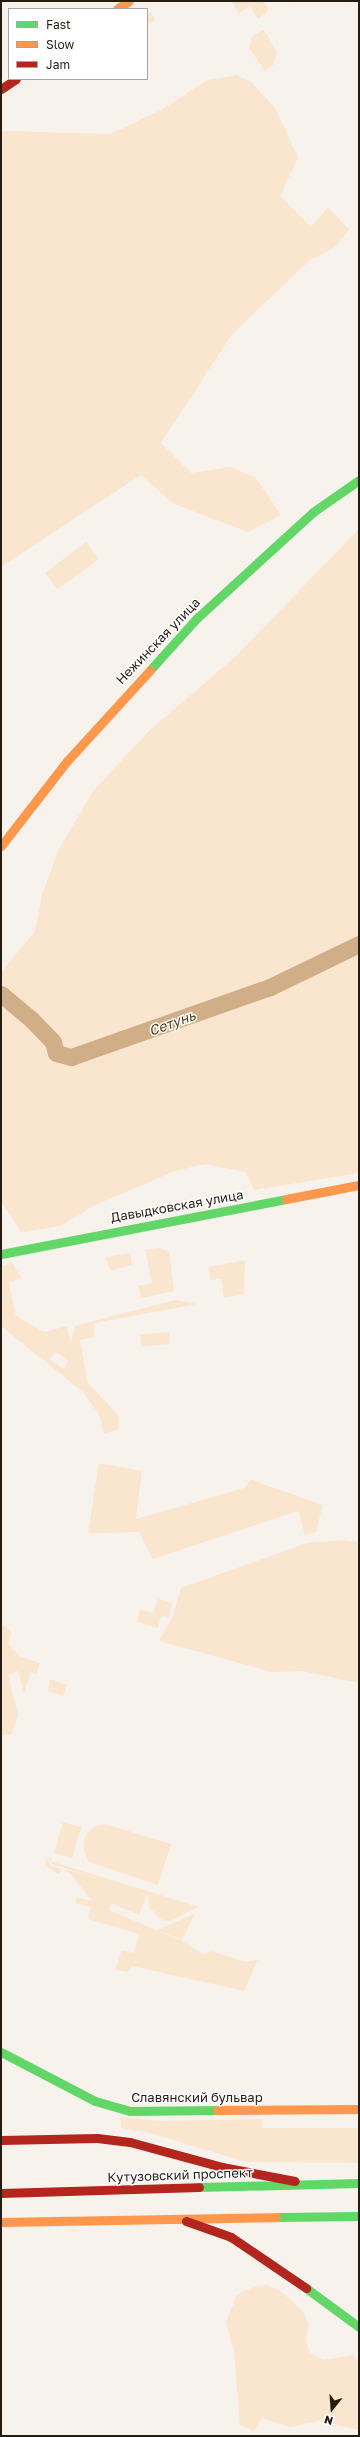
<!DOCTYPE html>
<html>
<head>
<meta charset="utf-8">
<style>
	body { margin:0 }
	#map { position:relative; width:360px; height:2437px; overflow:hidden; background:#f7f2ec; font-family:"Golos Text",sans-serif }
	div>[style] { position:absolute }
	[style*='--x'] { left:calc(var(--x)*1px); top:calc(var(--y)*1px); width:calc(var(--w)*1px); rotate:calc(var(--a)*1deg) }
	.green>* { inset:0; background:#fae6cf; transform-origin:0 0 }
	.river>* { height:17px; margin:-8.5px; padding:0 8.5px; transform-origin:8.5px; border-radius:8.5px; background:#cfae88 }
	.fast>* { height:9px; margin:-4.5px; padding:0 4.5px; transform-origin:4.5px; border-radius:4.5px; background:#63d668 }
	.slow>* { height:9px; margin:-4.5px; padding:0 4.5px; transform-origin:4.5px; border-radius:4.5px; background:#ff974d }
	.jam>* { height:9px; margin:-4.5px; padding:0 4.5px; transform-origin:4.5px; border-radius:4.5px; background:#b3261e }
	span { translate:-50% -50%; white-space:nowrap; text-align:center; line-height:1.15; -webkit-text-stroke:3px #fff; paint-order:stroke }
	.street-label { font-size:13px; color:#251d13 }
	.water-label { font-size:14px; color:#5c3d14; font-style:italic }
	.frame { position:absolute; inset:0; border:2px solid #251d13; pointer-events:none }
	.legend { position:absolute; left:8px; top:8px; width:140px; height:72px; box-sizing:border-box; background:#fff; border:1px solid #a8a5a1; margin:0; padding:5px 7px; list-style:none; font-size:12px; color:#251d13 }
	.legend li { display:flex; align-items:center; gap:8px; height:20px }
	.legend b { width:20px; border:1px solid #a8a5a1 }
	.north { position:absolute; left:312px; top:2389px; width:40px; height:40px; -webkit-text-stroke:3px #fff; paint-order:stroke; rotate:197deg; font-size:11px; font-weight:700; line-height:16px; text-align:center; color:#251d13 }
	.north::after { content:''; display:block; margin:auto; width:14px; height:18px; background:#251d13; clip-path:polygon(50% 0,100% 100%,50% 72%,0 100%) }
</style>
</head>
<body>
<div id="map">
	<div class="green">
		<div style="clip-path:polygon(231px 1px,263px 1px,269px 10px,258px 19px,250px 6px,239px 13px)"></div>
		<div style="clip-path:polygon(151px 12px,155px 21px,147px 25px,147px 15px)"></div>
		<div style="clip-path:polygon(264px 30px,277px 52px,274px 64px,265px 71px,249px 48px,252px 36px)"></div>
		<div style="clip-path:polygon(237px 75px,251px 82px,276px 109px,298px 158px,280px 196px,311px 227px,328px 207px,349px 229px,335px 247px,309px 261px,232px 334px,161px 443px,191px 473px,230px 467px,255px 477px,281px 515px,248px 532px,174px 504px,141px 475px,1px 567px,1px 131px,111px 134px,163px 109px,207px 80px)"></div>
		<div style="clip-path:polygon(359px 529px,359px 1173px,254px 1190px,246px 1172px,205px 1164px,175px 1171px,95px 1205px,60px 1226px,21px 1232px,1px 1201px,1px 972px,35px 931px,42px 895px,58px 851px,93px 791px,150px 730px,235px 657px)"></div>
		<div style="left:86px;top:542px;width:21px;height:51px;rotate:53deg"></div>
		<div style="clip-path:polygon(160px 1248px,169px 1252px,174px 1291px,141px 1298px,138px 1286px,152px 1283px,145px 1250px)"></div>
		<div style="clip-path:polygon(130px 1253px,132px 1265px,110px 1271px,106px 1257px)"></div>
		<div style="clip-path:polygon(245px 1260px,244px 1294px,224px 1298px,221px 1279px,211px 1280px,208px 1267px)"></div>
		<div style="clip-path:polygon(evenodd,13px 1264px,21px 1278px,9px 1283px,16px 1316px,44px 1332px,67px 1326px,71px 1342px,75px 1326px,175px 1300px,197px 1304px,94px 1323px,94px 1337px,80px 1340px,88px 1383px,118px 1415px,119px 1429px,104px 1434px,100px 1416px,83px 1392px,1px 1326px,1px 1266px,13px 1264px,56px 1352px,68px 1361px,63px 1369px,50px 1359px,56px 1352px)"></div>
		<div style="left:169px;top:1332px;width:12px;height:29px;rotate:85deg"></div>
		<div style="clip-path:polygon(99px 1463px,142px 1471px,136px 1519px,244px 1488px,251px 1480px,323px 1505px,316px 1532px,305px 1535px,298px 1511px,153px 1559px,139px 1532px,88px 1533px)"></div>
		<div style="clip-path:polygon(344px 1540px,359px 1542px,359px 1683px,302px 1671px,272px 1672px,159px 1641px,173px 1616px,181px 1588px,307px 1543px)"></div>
		<div style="clip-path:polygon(158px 1599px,172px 1603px,169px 1617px,161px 1616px,158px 1628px,137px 1622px,140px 1610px,154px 1613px)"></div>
		<div style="clip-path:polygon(1px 1622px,11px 1632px,9px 1644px,12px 1649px,21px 1657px,40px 1663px,36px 1674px,31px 1672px,24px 1693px,18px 1671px,8px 1674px,18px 1715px,11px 1735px,1px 1735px)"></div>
		<div style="clip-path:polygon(50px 1679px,67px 1685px,63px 1696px,48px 1691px)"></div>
		<div style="left:63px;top:1822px;width:19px;height:32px;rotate:16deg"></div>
		<div style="clip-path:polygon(105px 1824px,171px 1844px,158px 1885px,89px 1862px,84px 1852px,84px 1839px,93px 1827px)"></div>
		<div style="clip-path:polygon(51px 1856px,50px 1861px,199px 1907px,170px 1921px,162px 1920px,149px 1907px,148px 1896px,52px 1864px,49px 1860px)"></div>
		<div style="clip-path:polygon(47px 1859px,51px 1866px,62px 1869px,119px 1884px,147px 1896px,139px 1915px,111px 1903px,109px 1910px,182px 1941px,204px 1955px,211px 1951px,246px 1962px,258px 1959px,244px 1991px,132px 1966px,128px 1972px,115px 1970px,122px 1950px,134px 1953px,139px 1934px,88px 1919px,90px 1907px,76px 1903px,76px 1897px,92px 1901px,71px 1874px,62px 1869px,59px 1874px,44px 1865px)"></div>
		<div style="clip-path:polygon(195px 1914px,182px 1940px,157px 1930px)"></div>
		<div style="clip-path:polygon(120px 2117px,158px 2121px,262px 2119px,262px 2128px,359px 2128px,359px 2163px,246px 2162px,147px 2132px,121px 2128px)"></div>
		<div style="clip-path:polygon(268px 2285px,282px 2292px,303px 2312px,309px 2324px,306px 2339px,310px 2353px,323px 2360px,353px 2355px,359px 2361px,359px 2430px,319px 2421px,290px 2427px,262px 2418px,254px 2431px,240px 2425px,234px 2351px,226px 2322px,237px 2295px,255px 2286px)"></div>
	</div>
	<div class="river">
		<div style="--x:1;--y:994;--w:39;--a:40"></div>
		<div style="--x:31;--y:1019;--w:32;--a:46"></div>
		<div style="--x:53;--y:1042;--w:11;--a:75"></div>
		<div style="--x:56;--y:1053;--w:16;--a:15"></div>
		<div style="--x:71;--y:1057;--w:211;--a:-19.4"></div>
		<div style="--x:270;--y:987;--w:99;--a:-25.8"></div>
	</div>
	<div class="fast">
		<div style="--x:150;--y:670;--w:70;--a:-47.9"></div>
		<div style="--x:197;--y:618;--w:157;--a:-42.4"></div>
		<div style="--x:313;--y:512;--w:56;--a:-34.8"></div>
		<div style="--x:1;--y:1254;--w:290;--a:-10.9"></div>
		<div style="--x:1;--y:2052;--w:106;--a:27.5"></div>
		<div style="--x:95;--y:2101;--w:36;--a:16"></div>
		<div style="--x:130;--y:2111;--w:87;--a:-0.7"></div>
		<div style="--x:199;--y:2187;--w:160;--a:-1.4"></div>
		<div style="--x:276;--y:2217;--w:83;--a:-0.7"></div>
		<div style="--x:306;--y:2288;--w:66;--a:36.3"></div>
	</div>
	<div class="slow">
		<div style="--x:117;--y:9;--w:14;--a:-34"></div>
		<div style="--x:1;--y:846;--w:108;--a:-52.2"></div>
		<div style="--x:67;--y:761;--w:123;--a:-47.6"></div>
		<div style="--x:286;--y:1199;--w:74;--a:-10.9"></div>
		<div style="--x:217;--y:2110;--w:142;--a:-0.4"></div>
		<div style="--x:1;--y:2222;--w:275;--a:-1"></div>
	</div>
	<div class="jam">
		<div style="--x:1;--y:89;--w:18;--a:-34"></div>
		<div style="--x:1;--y:2140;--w:96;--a:-1.2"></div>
		<div style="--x:97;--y:2138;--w:33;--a:7"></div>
		<div style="--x:130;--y:2142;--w:95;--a:15.2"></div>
		<div style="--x:222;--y:2167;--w:74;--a:10.9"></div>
		<div style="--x:1;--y:2193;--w:198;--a:-1.7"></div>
		<div style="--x:186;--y:2221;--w:48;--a:19.6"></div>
		<div style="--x:231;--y:2237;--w:91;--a:34.2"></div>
	</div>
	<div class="street-label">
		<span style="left:158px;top:641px;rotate:-46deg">Нежинская улица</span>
		<span style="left:177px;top:1206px;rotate:-10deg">Давыдковская улица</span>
		<span style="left:197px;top:2097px">Славянский бульвар</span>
		<span style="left:180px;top:2175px;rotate:-2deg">Кутузовский проспект</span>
	</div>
	<div class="water-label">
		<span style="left:172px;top:1023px;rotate:-20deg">Сетунь</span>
	</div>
	<div class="frame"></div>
	<ul class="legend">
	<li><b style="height:5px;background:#63d668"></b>Fast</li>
	<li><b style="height:5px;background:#ff974d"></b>Slow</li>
	<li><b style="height:5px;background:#b3261e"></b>Jam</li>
	</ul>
	<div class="north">N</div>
</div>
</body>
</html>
